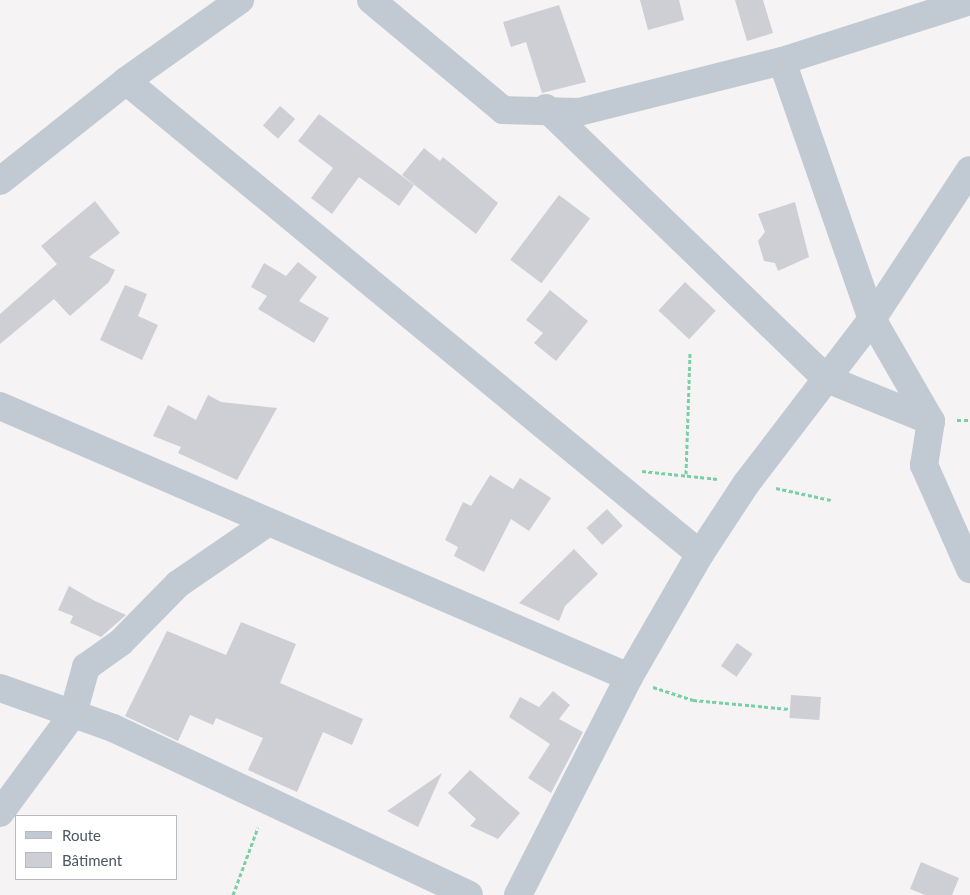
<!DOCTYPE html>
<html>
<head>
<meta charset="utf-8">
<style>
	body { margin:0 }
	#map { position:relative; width:970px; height:895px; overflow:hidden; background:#f5f3f3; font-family:Lato,sans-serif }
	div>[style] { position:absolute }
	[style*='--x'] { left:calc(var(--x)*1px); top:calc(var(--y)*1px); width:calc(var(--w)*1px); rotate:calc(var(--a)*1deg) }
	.building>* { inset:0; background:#cdcfd5; transform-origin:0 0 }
	.path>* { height:3px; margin-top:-1.5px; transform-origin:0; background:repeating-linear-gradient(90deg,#7ad0a6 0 4px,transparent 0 6.5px) }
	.minor>* { height:28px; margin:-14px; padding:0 14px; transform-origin:14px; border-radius:14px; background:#c1cad2 }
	span { translate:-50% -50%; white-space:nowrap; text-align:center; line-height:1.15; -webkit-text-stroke:4.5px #fff; paint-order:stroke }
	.legend { position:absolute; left:15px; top:815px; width:162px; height:65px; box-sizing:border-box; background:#fff; border:1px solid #b7bbc0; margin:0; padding:6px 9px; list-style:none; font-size:15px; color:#4a5661 }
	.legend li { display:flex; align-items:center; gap:10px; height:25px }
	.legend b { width:25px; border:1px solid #b7bbc0 }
</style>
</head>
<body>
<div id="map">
	<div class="building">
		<div style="clip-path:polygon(640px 0,679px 0,684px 20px,648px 30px)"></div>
		<div style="clip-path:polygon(735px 0,763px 0,773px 33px,747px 41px)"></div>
		<div style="clip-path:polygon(559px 5px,586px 82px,542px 93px,526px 42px,511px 47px,503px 22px)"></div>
		<div style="left:280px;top:106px;width:20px;height:26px;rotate:41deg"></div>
		<div style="clip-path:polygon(319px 114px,414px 185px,399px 206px,359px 177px,332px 214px,311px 198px,333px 168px,298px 141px)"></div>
		<div style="clip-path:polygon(424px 148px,440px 161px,443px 157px,498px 203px,476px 234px,402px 175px)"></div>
		<div style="left:559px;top:195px;width:39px;height:81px;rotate:37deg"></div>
		<div style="clip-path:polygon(95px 201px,120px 233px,89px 257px,115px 270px,109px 282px,70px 316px,54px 299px,0 344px,0 314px,57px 264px,41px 246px)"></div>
		<div style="clip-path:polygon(795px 202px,809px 257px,778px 271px,775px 263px,764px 261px,758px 241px,765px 232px,758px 214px)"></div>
		<div style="clip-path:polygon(298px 262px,317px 277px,299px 301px,329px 318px,314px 343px,258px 309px,267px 296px,251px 287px,264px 263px,286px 276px)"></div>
		<div style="left:685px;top:282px;width:42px;height:39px;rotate:43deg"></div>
		<div style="clip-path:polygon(125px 285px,147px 294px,138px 316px,158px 325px,142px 360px,100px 340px)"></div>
		<div style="clip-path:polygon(550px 290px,588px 321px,556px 361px,534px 343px,543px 333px,526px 320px)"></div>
		<div style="clip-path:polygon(208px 395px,221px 402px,277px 408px,237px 480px,178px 453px,181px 447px,153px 436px,168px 405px,196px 420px)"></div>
		<div style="clip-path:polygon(490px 475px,513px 489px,520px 478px,551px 498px,529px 531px,511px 519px,484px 572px,454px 556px,458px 547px,445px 540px,463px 502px,471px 506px)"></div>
		<div style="left:607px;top:509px;width:23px;height:28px;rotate:47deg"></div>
		<div style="clip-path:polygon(574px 549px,598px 574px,565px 606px,559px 621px,519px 603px)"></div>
		<div style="clip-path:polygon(69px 586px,95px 601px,126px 615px,101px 637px,70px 623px,73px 616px,58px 610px)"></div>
		<div style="clip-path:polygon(241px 622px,296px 644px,280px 683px,363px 719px,352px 745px,323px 732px,297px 792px,248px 770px,263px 738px,216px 718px,213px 725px,190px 715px,178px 741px,125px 716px,167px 631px,226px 655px)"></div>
		<div style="left:737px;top:643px;width:19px;height:28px;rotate:35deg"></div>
		<div style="clip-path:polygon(553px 691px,570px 705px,559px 719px,583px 732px,551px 793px,528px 778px,550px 744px,509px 717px,520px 697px,539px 707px)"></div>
		<div style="left:791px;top:695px;width:30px;height:23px;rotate:4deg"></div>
		<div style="clip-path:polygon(470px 770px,520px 813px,498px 839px,470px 826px,476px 819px,448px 793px)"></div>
		<div style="clip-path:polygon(442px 773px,418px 827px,387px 811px)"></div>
		<div style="clip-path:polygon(921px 862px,959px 878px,952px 895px,925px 895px,910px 889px)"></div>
	</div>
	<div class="path">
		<div style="--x:957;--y:420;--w:13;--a:0"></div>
		<div style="--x:642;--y:471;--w:76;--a:6"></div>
		<div style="--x:686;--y:474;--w:123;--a:-88.1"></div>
		<div style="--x:776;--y:488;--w:56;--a:12.3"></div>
		<div style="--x:653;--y:687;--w:42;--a:18"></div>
		<div style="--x:693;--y:700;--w:97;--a:5.3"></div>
		<div style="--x:233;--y:895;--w:72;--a:-69.8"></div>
	</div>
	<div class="minor">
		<div style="--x:371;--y:0;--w:172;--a:39.8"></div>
		<div style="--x:503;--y:110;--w:76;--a:1.5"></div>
		<div style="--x:579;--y:112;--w:209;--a:-14.1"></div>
		<div style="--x:782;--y:61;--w:197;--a:-17.7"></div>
		<div style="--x:782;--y:61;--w:273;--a:70.8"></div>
		<div style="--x:872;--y:319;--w:118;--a:60"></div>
		<div style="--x:931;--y:421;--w:45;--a:99"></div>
		<div style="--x:924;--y:465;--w:114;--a:66.1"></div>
		<div style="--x:126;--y:81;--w:744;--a:39.49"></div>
		<div style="--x:546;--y:108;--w:390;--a:44"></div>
		<div style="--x:827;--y:379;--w:112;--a:22"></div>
		<div style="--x:0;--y:181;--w:161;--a:-38.4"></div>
		<div style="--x:126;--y:81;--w:140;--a:-35.4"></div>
		<div style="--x:0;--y:406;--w:685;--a:23.31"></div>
		<div style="--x:0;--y:688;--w:120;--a:19.5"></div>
		<div style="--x:113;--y:728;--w:393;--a:25.1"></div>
		<div style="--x:0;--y:813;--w:123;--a:-53.6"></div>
		<div style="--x:73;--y:714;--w:49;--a:-74.5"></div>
		<div style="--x:86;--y:667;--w:43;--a:-35.5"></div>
		<div style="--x:121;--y:642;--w:81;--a:-45.5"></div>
		<div style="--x:178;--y:584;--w:108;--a:-34.4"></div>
		<div style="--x:518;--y:895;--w:245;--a:-63"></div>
		<div style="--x:629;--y:677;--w:142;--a:-60"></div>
		<div style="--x:700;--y:554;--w:84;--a:-56.7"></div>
		<div style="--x:746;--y:484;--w:208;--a:-52.6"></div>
		<div style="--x:872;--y:319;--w:178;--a:-56.7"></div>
	</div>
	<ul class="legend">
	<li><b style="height:6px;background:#c1cad2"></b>Route</li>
	<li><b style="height:14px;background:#cdcfd5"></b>Bâtiment</li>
	</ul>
</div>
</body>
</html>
